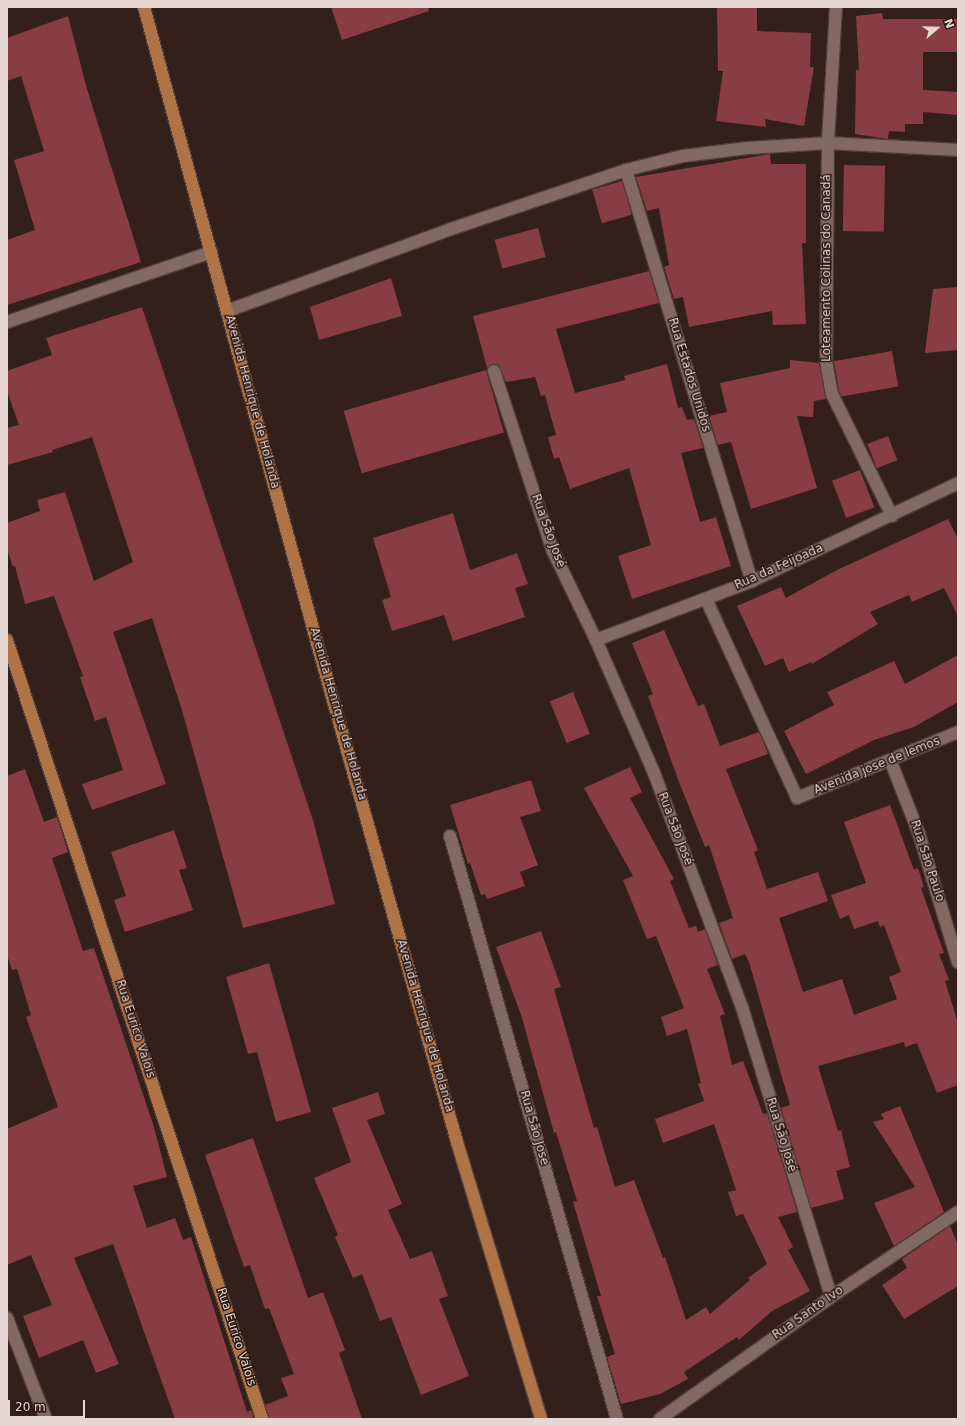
<!DOCTYPE html>
<html>
<head>
<meta charset="utf-8">
<style>
	body { margin:0 }
	#map { position:relative; width:965px; height:1426px; overflow:hidden; background:#34201a; font-family:"DejaVu Sans",sans-serif }
	div>[style] { position:absolute }
	[style*='--x'] { left:calc(var(--x)*1px); top:calc(var(--y)*1px); width:calc(var(--w)*1px); rotate:calc(var(--a)*1deg) }
	.building>* { inset:0; background:#883c43; transform-origin:0 0 }
	.roads { filter:drop-shadow(1px 0 #503f3b) drop-shadow(-1px 0 #503f3b) drop-shadow(0 1px #503f3b) drop-shadow(0 -1px #503f3b) }
	.minor>* { height:12px; margin:-6px; padding:0 6px; transform-origin:6px; border-radius:6px; background:#826961 }
	.major>* { height:12px; margin:-6px; padding:0 6px; transform-origin:6px; border-radius:6px; background:#b07345 }
	span { translate:-50% -50%; white-space:nowrap; text-align:center; line-height:1.15; -webkit-text-stroke:3px #2a1610; paint-order:stroke }
	.street-label { font-size:12px; color:#e6d7d3 }
	.frame { position:absolute; inset:0; border:8px solid #e6d7d3; pointer-events:none }
	.north { position:absolute; left:917px; top:8px; width:40px; height:40px; -webkit-text-stroke:3px #2a1610; paint-order:stroke; rotate:70deg; font-size:11px; font-weight:700; line-height:16px; text-align:center; color:#e6d7d3 }
	.north::after { content:''; display:block; margin:auto; width:14px; height:18px; background:#e6d7d3; clip-path:polygon(50% 0,100% 100%,50% 72%,0 100%) }
	.scale { position:absolute; left:8px; top:1400px; width:77px; height:18px; box-sizing:border-box; border:2px solid #e6d7d3; border-top:0; padding-left:5px; font-size:12px; line-height:14px; white-space:nowrap; color:#e6d7d3; -webkit-text-stroke:3px #2a1610; paint-order:stroke }
</style>
</head>
<body>
<div id="map">
	<div class="building">
		<div style="clip-path:polygon(331px 7px,428px 7px,429px 11px,342px 40px)"></div>
		<div style="clip-path:polygon(717px 7px,757px 7px,757px 31px,811px 33px,810px 67px,814px 67px,804px 126px,765px 119px,766px 127px,716px 121px,723px 71px,718px 71px)"></div>
		<div style="clip-path:polygon(882px 13px,883px 19px,958px 19px,958px 52px,923px 52px,923px 90px,958px 92px,958px 115px,923px 112px,923px 124px,905px 124px,905px 132px,889px 131px,888px 139px,855px 134px,856px 70px,859px 70px,856px 16px)"></div>
		<div style="clip-path:polygon(68px 16px,87px 89px,141px 262px,7px 305px,7px 240px,35px 230px,14px 160px,44px 151px,21px 76px,7px 81px,7px 38px)"></div>
		<div style="clip-path:polygon(770px 154px,771px 164px,806px 164px,806px 243px,802px 243px,806px 324px,773px 325px,772px 311px,689px 327px,683px 297px,674px 299px,664px 267px,669px 265px,659px 208px,647px 211px,636px 177px)"></div>
		<div style="left:844px;top:165px;width:41px;height:66px;rotate:1deg"></div>
		<div style="left:622px;top:181px;width:35px;height:31px;rotate:74deg"></div>
		<div style="left:538px;top:228px;width:30px;height:45px;rotate:75deg"></div>
		<div style="clip-path:polygon(649px 271px,659px 303px,556px 329px,575px 393px,625px 380px,624px 376px,667px 364px,678px 408px,682px 407px,687px 420px,694px 419px,703px 448px,681px 453px,700px 522px,716px 517px,731px 566px,632px 599px,618px 556px,651px 545px,629px 468px,570px 489px,559px 457px,554px 459px,548px 437px,556px 435px,545px 395px,541px 396px,535px 377px,506px 382px,499px 365px,492px 364px,487px 368px,473px 316px)"></div>
		<div style="clip-path:polygon(391px 278px,402px 316px,319px 340px,310px 307px)"></div>
		<div style="clip-path:polygon(958px 287px,958px 350px,925px 353px,933px 289px)"></div>
		<div style="clip-path:polygon(142px 307px,313px 820px,335px 904px,243px 928px,181px 707px,152px 618px,113px 632px,166px 784px,92px 810px,82px 784px,123px 770px,106px 717px,95px 721px,80px 677px,83px 676px,54px 596px,25px 604px,15px 566px,13px 567px,7px 549px,7px 523px,40px 511px,37px 500px,65px 492px,94px 581px,133px 562px,92px 437px,52px 450px,53px 452px,7px 465px,7px 428px,19px 425px,7px 391px,7px 371px,52px 355px,46px 338px)"></div>
		<div style="left:892px;top:351px;width:36px;height:59px;rotate:80deg"></div>
		<div style="clip-path:polygon(790px 360px,819px 363px,826px 399px,814px 401px,813px 417px,797px 416px,817px 488px,751px 509px,731px 442px,718px 445px,709px 416px,727px 412px,720px 383px,790px 368px)"></div>
		<div style="left:486px;top:370px;width:65px;height:148px;rotate:74deg"></div>
		<div style="left:888px;top:436px;width:26px;height:22px;rotate:69deg"></div>
		<div style="left:860px;top:470px;width:40px;height:30px;rotate:69deg"></div>
		<div style="clip-path:polygon(453px 513px,470px 570px,517px 553px,528px 584px,515px 588px,525px 617px,453px 641px,444px 615px,392px 631px,382px 600px,391px 597px,373px 538px)"></div>
		<div style="clip-path:polygon(948px 519px,958px 539px,958px 616px,944px 588px,912px 602px,909px 595px,870px 612px,878px 624px,812px 664px,811px 662px,789px 672px,783px 658px,765px 666px,737px 606px,781px 587px,786px 598px,837px 570px)"></div>
		<div style="clip-path:polygon(664px 630px,698px 706px,704px 704px,720px 746px,759px 732px,767px 751px,768px 754px,726px 769px,758px 850px,754px 852px,767px 889px,818px 872px,828px 901px,779px 918px,803px 992px,842px 979px,854px 1015px,897px 999px,889px 977px,901px 972px,884px 925px,880px 927px,878px 921px,854px 929px,849px 915px,840px 919px,831px 895px,866px 883px,844px 822px,890px 805px,914px 870px,918px 868px,924px 887px,921px 888px,944px 953px,939px 954px,949px 980px,945px 981px,958px 1023px,958px 1085px,937px 1093px,917px 1043px,905px 1047px,904px 1042px,818px 1066px,838px 1131px,841px 1130px,850px 1167px,836px 1171px,844px 1199px,811px 1208px,781px 1108px,790px 1105px,749px 962px,745px 954px,732px 959px,719px 923px,733px 918px,709px 845px,705px 847px,679px 782px,648px 696px,653px 694px,632px 643px)"></div>
		<div style="clip-path:polygon(958px 655px,958px 702px,914px 727px,874px 740px,806px 774px,784px 731px,834px 705px,827px 692px,894px 661px,905px 684px)"></div>
		<div style="left:573px;top:692px;width:45px;height:25px;rotate:68deg"></div>
		<div style="clip-path:polygon(630px 767px,642px 792px,630px 798px,674px 879px,670px 881px,689px 928px,696px 926px,698px 932px,705px 929px,718px 965px,707px 969px,725px 1014px,720px 1016px,732px 1065px,743px 1061px,763px 1114px,767px 1113px,797px 1212px,778px 1217px,793px 1247px,788px 1250px,810px 1291px,772px 1311px,739px 1340px,737px 1337px,684px 1372px,688px 1379px,660px 1394px,621px 1404px,607px 1357px,615px 1354px,597px 1296px,601px 1296px,573px 1202px,577px 1201px,556px 1132px,554px 1133px,522px 1018px,496px 947px,541px 931px,561px 987px,554px 989px,594px 1128px,597px 1127px,615px 1187px,634px 1180px,663px 1258px,665px 1257px,686px 1320px,706px 1307px,710px 1314px,750px 1280px,748px 1278px,767px 1264px,743px 1214px,736px 1216px,728px 1192px,736px 1190px,714px 1124px,663px 1143px,655px 1119px,704px 1101px,698px 1084px,701px 1083px,687px 1029px,667px 1036px,661px 1017px,684px 1008px,656px 936px,647px 939px,623px 880px,633px 876px,584px 788px)"></div>
		<div style="clip-path:polygon(25px 769px,44px 822px,57px 817px,68px 852px,52px 858px,83px 951px,94px 948px,154px 1127px,167px 1177px,133px 1186px,147px 1228px,175px 1218px,183px 1240px,191px 1237px,247px 1412px,251px 1410px,254px 1419px,175px 1419px,113px 1244px,74px 1258px,119px 1364px,96px 1373px,83px 1340px,39px 1358px,23px 1316px,52px 1305px,31px 1255px,7px 1265px,7px 1129px,58px 1107px,26px 1017px,31px 1015px,17px 969px,12px 970px,7px 955px,7px 776px)"></div>
		<div style="clip-path:polygon(531px 780px,541px 811px,520px 817px,538px 865px,520px 872px,525px 886px,487px 899px,485px 894px,481px 895px,470px 863px,468px 864px,450px 805px)"></div>
		<div style="clip-path:polygon(174px 830px,187px 868px,179px 870px,193px 910px,125px 932px,114px 900px,126px 896px,111px 852px)"></div>
		<div style="clip-path:polygon(269px 963px,311px 1112px,276px 1122px,257px 1052px,248px 1054px,226px 977px)"></div>
		<div style="clip-path:polygon(378px 1092px,385px 1114px,367px 1120px,402px 1204px,388px 1210px,410px 1259px,432px 1251px,448px 1296px,439px 1299px,469px 1376px,421px 1395px,391px 1317px,380px 1321px,362px 1274px,353px 1278px,335px 1237px,338px 1235px,314px 1178px,351px 1162px,332px 1108px)"></div>
		<div style="clip-path:polygon(900px 1106px,944px 1212px,894px 1246px,874px 1203px,915px 1187px,873px 1122px,884px 1119px,881px 1114px)"></div>
		<div style="clip-path:polygon(253px 1138px,308px 1298px,323px 1292px,345px 1350px,339px 1353px,362px 1419px,269px 1419px,265px 1405px,288px 1396px,281px 1378px,294px 1374px,269px 1308px,265px 1309px,250px 1265px,244px 1267px,205px 1155px)"></div>
		<div style="clip-path:polygon(950px 1226px,958px 1245px,958px 1286px,904px 1319px,882px 1285px,907px 1268px,902px 1259px)"></div>
	</div>
	<div class="roads">
		<div class="minor">
			<div style="--x:836;--y:7;--w:136;--a:93.4"></div>
			<div style="--x:828;--y:143;--w:218;--a:90.5"></div>
			<div style="--x:826;--y:361;--w:34;--a:80"></div>
			<div style="--x:832;--y:394;--w:136;--a:63.8"></div>
			<div style="--x:626;--y:170;--w:430;--a:73"></div>
			<div style="--x:227;--y:311;--w:239;--a:-20.1"></div>
			<div style="--x:451;--y:229;--w:185;--a:-18.6"></div>
			<div style="--x:626;--y:170;--w:59;--a:-13.8"></div>
			<div style="--x:683;--y:156;--w:65;--a:-7"></div>
			<div style="--x:748;--y:148;--w:80;--a:-3.6"></div>
			<div style="--x:828;--y:143;--w:130;--a:3.1"></div>
			<div style="--x:7;--y:322;--w:216;--a:-18.9"></div>
			<div style="--x:494;--y:371;--w:189;--a:71.9"></div>
			<div style="--x:553;--y:551;--w:99;--a:64.2"></div>
			<div style="--x:596;--y:640;--w:145;--a:66.4"></div>
			<div style="--x:654;--y:773;--w:250;--a:69.4"></div>
			<div style="--x:742;--y:1007;--w:303;--a:72.9"></div>
			<div style="--x:706;--y:599;--w:219;--a:65.4"></div>
			<div style="--x:797;--y:798;--w:174;--a:-22.3"></div>
			<div style="--x:596;--y:640;--w:167;--a:-20.7"></div>
			<div style="--x:752;--y:581;--w:228;--a:-25.4"></div>
			<div style="--x:891;--y:762;--w:77;--a:68.7"></div>
			<div style="--x:919;--y:834;--w:134;--a:73.1"></div>
			<div style="--x:450;--y:836;--w:606;--a:74.02"></div>
			<div style="--x:7;--y:1318;--w:108;--a:68.9"></div>
			<div style="--x:660;--y:1419;--w:210;--a:-35.5"></div>
			<div style="--x:831;--y:1297;--w:153;--a:-33.8"></div>
		</div>
		<div class="major">
			<div style="--x:144;--y:7;--w:659;--a:74.78"></div>
			<div style="--x:317;--y:643;--w:518;--a:74.33"></div>
			<div style="--x:457;--y:1142;--w:289;--a:73.1"></div>
			<div style="--x:7;--y:640;--w:820;--a:71.87"></div>
		</div>
	</div>
	<div class="street-label">
		<span style="left:827px;top:268px;rotate:-90deg">Loteamento Colinas do Canadá</span>
		<span style="left:689px;top:375px;rotate:73deg">Rua Estados Unidos</span>
		<span style="left:252px;top:402px;rotate:75deg">Avenida Henrique de Holanda</span>
		<span style="left:548px;top:531px;rotate:70deg">Rua São José</span>
		<span style="left:779px;top:567px;rotate:-24deg">Rua da Feijoada</span>
		<span style="left:338px;top:714px;rotate:74deg">Avenida Henrique de Holanda</span>
		<span style="left:877px;top:766px;rotate:-22deg">Avenida jose de lemos</span>
		<span style="left:675px;top:829px;rotate:69deg">Rua São José</span>
		<span style="left:927px;top:861px;rotate:72deg">Rua São Paulo</span>
		<span style="left:425px;top:1026px;rotate:74deg">Avenida Henrique de Holanda</span>
		<span style="left:135px;top:1029px;rotate:72deg">Rua Eurico Valois</span>
		<span style="left:534px;top:1128px;rotate:74deg">Rua São Jose</span>
		<span style="left:781px;top:1135px;rotate:73deg">Rua São José</span>
		<span style="left:808px;top:1313px;rotate:-35deg">Rua Santo Ivo</span>
		<span style="left:236px;top:1337px;rotate:72deg">Rua Eurico Valois</span>
	</div>
	<div class="frame"></div>
	<div class="north">N</div>
	<div class="scale">20 m</div>
</div>
</body>
</html>
